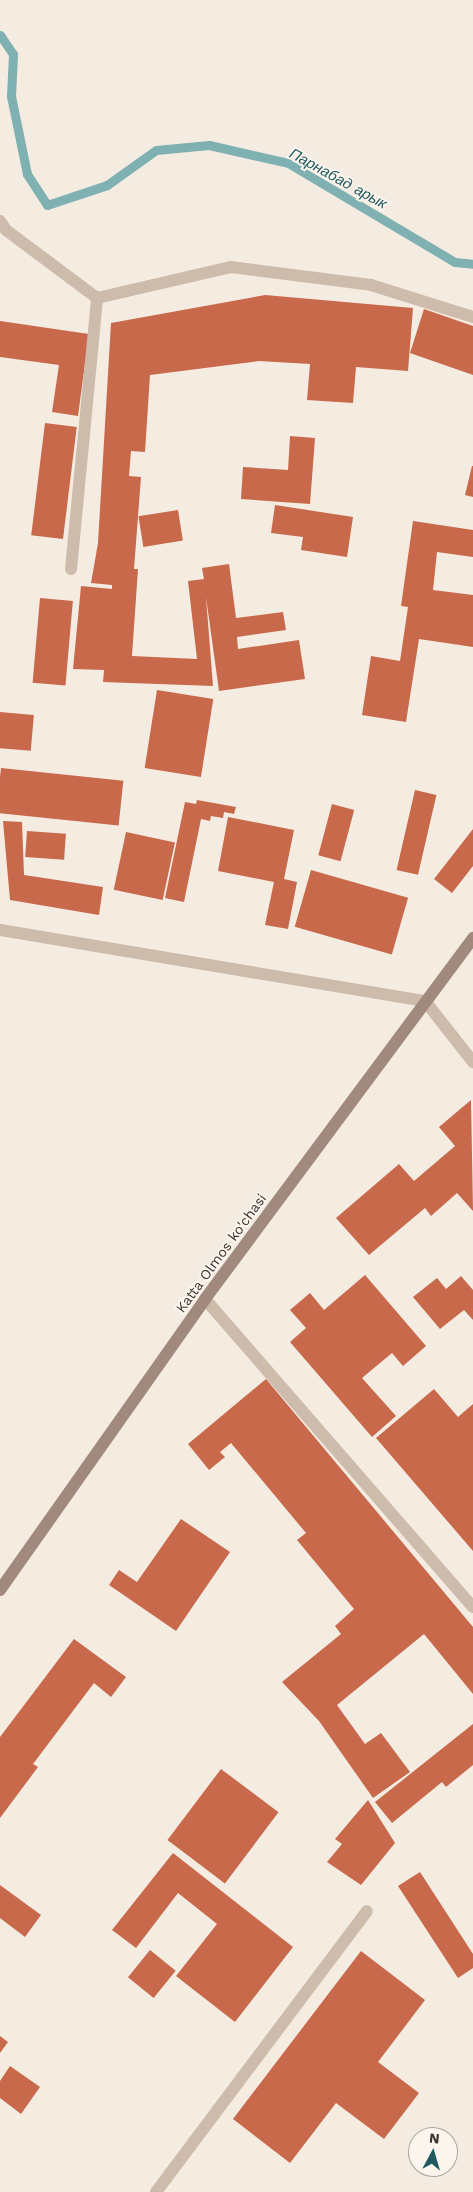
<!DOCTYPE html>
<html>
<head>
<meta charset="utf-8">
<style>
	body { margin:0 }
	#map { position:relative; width:473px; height:2192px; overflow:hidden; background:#f4ebe1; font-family:"Work Sans",sans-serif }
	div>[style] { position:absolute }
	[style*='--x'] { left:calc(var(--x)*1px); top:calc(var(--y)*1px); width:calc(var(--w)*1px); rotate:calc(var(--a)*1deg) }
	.stream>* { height:9px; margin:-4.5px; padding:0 4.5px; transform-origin:4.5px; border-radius:4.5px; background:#7fb0b2 }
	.building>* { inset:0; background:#c8694b; transform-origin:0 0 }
	.lane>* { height:12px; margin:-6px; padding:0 6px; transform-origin:6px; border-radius:6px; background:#cdbbac }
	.street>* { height:12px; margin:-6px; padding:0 6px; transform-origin:6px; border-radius:6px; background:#cdbbac }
	.secondary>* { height:12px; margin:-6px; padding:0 6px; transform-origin:6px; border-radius:6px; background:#a18a7d }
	span { translate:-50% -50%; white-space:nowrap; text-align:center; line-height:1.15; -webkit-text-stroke:4px #fbf5ee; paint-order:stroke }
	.street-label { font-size:14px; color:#3b302b }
	.water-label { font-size:15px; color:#1f5a5e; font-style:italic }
	.north { position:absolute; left:408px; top:2127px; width:50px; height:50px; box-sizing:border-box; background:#fbf5ee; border:1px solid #aea6a0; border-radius:50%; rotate:6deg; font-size:14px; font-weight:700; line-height:20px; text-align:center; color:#3b302b }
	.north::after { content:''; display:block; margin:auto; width:18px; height:22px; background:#1f5a5e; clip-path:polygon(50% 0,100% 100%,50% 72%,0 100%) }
</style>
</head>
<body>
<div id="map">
	<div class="stream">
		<div style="--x:0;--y:35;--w:23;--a:56"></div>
		<div style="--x:13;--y:54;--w:42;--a:92.7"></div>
		<div style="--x:11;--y:96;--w:80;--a:78.4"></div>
		<div style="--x:27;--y:174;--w:37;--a:57"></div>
		<div style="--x:47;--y:205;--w:63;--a:-18.4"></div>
		<div style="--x:107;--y:185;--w:60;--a:-35.5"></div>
		<div style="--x:156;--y:150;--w:53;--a:-5.4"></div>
		<div style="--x:209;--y:145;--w:81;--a:12.8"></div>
		<div style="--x:288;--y:163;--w:194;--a:30.7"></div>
		<div style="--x:455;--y:262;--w:18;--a:6"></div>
	</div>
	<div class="building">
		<div style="clip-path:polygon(265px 295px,413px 308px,408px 371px,356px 367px,353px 403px,307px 400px,310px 364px,259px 361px,150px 375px,145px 452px,131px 451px,129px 476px,141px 477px,134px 569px,138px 569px,132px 656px,197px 659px,188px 581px,204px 579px,202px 568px,229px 564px,236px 618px,283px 612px,286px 630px,237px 637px,238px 649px,299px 640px,305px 679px,219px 691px,206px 597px,213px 686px,103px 682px,104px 670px,73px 669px,81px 586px,112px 589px,112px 585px,91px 583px,98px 543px,111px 323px)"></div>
		<div style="clip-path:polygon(424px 309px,473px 326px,473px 375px,410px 353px)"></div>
		<div style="clip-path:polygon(0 321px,89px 334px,78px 416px,52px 412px,59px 365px,0 357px)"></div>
		<div style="left:45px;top:423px;width:32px;height:113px;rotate:7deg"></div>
		<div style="clip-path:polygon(290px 436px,315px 438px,310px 504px,241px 499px,243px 467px,288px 470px)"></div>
		<div style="clip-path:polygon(472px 466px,473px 466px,473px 497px,465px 495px)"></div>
		<div style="clip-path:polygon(275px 505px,353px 517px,347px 557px,301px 550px,303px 537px,271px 533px)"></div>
		<div style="left:178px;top:510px;width:31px;height:40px;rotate:81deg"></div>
		<div style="clip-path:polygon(413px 521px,473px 530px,473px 557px,437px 552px,433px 590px,473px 595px,473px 647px,419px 639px,406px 722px,362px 715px,371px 656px,400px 661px,408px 607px,401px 606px)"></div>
		<div style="left:40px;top:598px;width:33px;height:85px;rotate:5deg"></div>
		<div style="left:157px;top:690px;width:57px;height:79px;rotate:9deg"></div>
		<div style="left:0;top:712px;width:34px;height:36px;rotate:5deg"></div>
		<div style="left:1px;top:768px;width:123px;height:45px;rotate:6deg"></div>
		<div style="left:415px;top:790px;width:22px;height:82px;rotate:13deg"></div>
		<div style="clip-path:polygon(197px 800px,236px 807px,234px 814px,224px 812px,223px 818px,211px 816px,210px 821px,201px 819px,184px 902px,165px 898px,185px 802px,196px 804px)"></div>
		<div style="left:332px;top:804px;width:23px;height:53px;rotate:15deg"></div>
		<div style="clip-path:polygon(228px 817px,294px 830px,284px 879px,297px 882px,288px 929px,265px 925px,274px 882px,218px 871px)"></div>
		<div style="clip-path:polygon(3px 821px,22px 822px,24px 875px,103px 887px,99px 915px,10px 900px)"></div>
		<div style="clip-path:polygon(473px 829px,473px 866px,452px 893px,434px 879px)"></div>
		<div style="left:27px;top:831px;width:39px;height:26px;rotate:4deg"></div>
		<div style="left:126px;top:832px;width:50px;height:59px;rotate:12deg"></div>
		<div style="left:311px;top:870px;width:101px;height:59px;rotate:16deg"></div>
		<div style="clip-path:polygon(471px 1100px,473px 1211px,457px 1193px,431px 1216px,425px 1208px,369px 1255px,336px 1218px,399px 1164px,414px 1181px,455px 1146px,439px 1127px)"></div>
		<div style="clip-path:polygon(365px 1275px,426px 1346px,403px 1366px,392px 1353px,362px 1378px,396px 1416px,372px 1437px,290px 1342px,306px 1328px,290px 1310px,310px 1293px,324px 1310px)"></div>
		<div style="clip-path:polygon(461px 1276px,473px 1290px,473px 1320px,464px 1310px,440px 1329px,413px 1297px,437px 1278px,446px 1289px)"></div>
		<div style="clip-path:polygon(266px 1379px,473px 1627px,473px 1694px,424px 1634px,337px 1705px,365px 1744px,381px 1733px,410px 1772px,373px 1798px,319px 1721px,282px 1682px,341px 1634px,335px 1626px,354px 1609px,297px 1540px,306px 1533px,231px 1443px,220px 1452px,225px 1457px,209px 1470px,188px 1444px)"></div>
		<div style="clip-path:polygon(434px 1389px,458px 1417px,473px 1404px,473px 1551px,376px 1438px)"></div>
		<div style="clip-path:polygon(181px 1519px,230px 1552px,176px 1631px,109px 1585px,119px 1570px,137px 1582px)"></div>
		<div style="clip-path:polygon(74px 1639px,126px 1677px,111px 1697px,94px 1683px,33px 1764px,38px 1767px,0 1818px,0 1737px)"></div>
		<div style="clip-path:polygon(473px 1724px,473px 1765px,446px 1787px,442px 1782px,392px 1823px,375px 1802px)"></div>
		<div style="left:221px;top:1769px;width:72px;height:89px;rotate:37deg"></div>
		<div style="clip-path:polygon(368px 1800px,395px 1843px,361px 1885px,327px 1862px,342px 1844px,335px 1839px)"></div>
		<div style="clip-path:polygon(173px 1853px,293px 1947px,235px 2022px,176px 1976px,217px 1924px,178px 1893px,136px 1948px,112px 1930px)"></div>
		<div style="clip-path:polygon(420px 1872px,473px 1954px,473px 1968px,458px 1978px,398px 1886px)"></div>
		<div style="clip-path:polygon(0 1885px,41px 1915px,25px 1937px,0 1918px)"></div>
		<div style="left:150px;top:1950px;width:33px;height:35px;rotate:39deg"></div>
		<div style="clip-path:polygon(361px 1951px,425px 2000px,378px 2062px,419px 2093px,384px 2139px,336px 2103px,290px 2163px,233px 2119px)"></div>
		<div style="clip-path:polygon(0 2036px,8px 2042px,0 2053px)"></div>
		<div style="clip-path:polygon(10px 2066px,40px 2087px,21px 2114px,0 2098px,0 2081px)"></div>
	</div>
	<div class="lane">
		<div style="--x:71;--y:569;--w:272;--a:-84.5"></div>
		<div style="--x:0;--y:930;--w:431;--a:9.5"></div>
	</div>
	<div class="street">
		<div style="--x:0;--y:221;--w:11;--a:56"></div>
		<div style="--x:6;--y:230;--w:114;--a:36.8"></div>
		<div style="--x:97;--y:298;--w:138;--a:-13"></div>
		<div style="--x:231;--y:267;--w:141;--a:7.3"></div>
		<div style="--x:371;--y:285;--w:107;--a:17.4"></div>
		<div style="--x:425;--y:1001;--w:78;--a:51.8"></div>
		<div style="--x:205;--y:1299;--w:408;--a:49"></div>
		<div style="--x:156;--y:2192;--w:351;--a:-53.1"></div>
	</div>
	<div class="secondary">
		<div style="--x:0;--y:1590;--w:356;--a:-54.8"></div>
		<div style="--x:205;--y:1299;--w:450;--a:-53.4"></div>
	</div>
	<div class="street-label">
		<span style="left:221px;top:1253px;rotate:-54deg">Katta Olmos ko'chasi</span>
	</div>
	<div class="water-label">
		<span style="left:338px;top:179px;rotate:29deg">Парнабад арык</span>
	</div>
	<div class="north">N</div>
</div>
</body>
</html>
